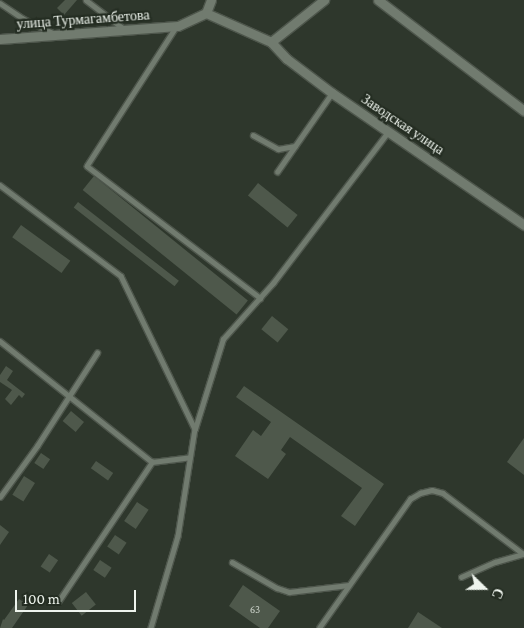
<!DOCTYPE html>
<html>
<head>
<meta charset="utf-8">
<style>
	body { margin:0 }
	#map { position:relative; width:524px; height:628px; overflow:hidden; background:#2e372c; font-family:"Crimson Pro",serif }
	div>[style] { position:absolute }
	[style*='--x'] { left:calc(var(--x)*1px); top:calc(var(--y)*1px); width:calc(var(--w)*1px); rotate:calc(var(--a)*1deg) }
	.building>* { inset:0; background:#4e584b; transform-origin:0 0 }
	.roads { filter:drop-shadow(1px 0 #4e564c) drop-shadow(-1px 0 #4e564c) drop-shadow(0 1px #4e564c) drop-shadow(0 -1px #4e564c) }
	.service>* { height:4.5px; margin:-2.25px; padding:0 2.25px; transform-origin:2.25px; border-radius:2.25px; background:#717b6f }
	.minor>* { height:9px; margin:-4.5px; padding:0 4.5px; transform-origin:4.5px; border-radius:4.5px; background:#717b6f }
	span { translate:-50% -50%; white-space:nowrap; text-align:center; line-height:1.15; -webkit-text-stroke:4.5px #242d22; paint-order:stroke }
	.number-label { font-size:11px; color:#c6cdc4 }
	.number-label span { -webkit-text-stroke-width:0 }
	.street-label { font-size:14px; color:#eef4ed }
	.north { position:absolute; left:459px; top:563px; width:50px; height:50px; -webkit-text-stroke:4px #242d22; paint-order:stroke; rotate:112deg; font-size:14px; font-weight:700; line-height:20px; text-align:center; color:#eef4ed }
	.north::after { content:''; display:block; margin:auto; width:18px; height:22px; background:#eef4ed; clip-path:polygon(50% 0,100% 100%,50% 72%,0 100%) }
	.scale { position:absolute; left:15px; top:590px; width:121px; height:22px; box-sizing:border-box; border:2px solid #eef4ed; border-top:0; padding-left:6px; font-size:15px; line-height:18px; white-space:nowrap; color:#eef4ed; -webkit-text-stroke:4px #242d22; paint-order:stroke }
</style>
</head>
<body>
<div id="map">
	<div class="building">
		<div style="clip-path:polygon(65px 0,77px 0,64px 15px,57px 8px)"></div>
		<div style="left:94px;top:176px;width:198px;height:18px;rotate:39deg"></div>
		<div style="left:258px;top:183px;width:51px;height:16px;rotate:39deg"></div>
		<div style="left:78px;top:202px;width:128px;height:7px;rotate:38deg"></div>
		<div style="left:21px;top:225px;width:61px;height:15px;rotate:36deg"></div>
		<div style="left:272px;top:316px;width:21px;height:17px;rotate:39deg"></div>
		<div style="clip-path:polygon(6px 366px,13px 371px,7px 380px,25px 394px,22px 398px,19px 395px,11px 405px,5px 399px,12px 390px,0 382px,0 375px)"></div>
		<div style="clip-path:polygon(244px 386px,384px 484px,355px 526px,341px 516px,362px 488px,290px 437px,281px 450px,286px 454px,268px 479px,235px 456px,253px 430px,261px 436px,271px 422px,236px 397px)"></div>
		<div style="left:71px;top:411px;width:17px;height:13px;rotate:40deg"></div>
		<div style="clip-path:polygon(524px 438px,524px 475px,507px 462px)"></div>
		<div style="left:41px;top:453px;width:11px;height:12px;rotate:34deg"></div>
		<div style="left:96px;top:461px;width:21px;height:9px;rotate:35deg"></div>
		<div style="left:24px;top:476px;width:13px;height:22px;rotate:32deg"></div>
		<div style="left:137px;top:502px;width:14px;height:23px;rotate:34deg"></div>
		<div style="clip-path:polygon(0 525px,9px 532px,0 545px)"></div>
		<div style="left:115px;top:535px;width:14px;height:14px;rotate:34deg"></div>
		<div style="left:49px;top:554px;width:11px;height:15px;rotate:34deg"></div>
		<div style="left:100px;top:560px;width:14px;height:12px;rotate:34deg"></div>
		<div style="clip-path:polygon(243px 585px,280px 611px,268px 628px,260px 628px,229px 606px)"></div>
		<div style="left:86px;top:592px;width:16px;height:18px;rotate:52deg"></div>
		<div style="clip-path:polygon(19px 599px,28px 605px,12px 628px,0 628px,3px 619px,4px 620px)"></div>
		<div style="clip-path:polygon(418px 612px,442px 628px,408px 628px)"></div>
	</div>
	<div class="roads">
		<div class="service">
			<div style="--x:86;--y:0;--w:48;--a:37.3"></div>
			<div style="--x:0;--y:3;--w:27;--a:34"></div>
			<div style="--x:22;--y:18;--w:34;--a:26"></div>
			<div style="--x:177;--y:26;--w:166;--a:122.7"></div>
			<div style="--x:87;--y:166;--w:218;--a:37.3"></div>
			<div style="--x:253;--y:135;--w:29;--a:29"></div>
			<div style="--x:278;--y:149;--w:17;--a:-10"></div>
			<div style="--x:277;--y:172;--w:96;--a:-55.2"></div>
			<div style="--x:0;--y:185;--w:151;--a:36.9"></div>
			<div style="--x:121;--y:276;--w:170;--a:64.2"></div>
			<div style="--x:195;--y:429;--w:108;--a:99"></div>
			<div style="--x:178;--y:536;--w:96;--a:106.4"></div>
			<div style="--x:0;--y:341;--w:194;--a:38.5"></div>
			<div style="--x:152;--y:462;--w:38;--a:-7"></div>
			<div style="--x:195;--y:429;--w:94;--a:-72.7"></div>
			<div style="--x:223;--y:339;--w:75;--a:-48.2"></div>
			<div style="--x:273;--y:283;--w:190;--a:-52.7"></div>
			<div style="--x:0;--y:497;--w:63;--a:-54"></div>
			<div style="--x:37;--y:446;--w:111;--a:-57.2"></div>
			<div style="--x:232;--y:562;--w:52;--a:30"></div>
			<div style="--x:277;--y:588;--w:13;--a:18"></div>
			<div style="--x:289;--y:592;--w:60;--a:-6.7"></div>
			<div style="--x:461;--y:577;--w:37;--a:-24"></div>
			<div style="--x:495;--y:562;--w:29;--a:-16"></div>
			<div style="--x:58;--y:602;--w:169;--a:-56.1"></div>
			<div style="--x:319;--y:628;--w:158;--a:-54.8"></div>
			<div style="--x:410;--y:499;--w:12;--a:-31"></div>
			<div style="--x:420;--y:493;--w:12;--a:-14"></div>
			<div style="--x:432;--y:490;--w:11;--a:15"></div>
			<div style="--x:443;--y:493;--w:99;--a:37.2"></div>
		</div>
		<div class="minor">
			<div style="--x:378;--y:0;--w:183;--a:37.2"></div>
			<div style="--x:206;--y:13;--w:14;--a:-69"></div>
			<div style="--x:0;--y:39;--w:178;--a:-4.2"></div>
			<div style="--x:178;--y:26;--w:31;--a:-25"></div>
			<div style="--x:206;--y:13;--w:71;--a:24"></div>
			<div style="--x:271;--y:42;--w:68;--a:-38.4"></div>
			<div style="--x:271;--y:42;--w:23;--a:47"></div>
			<div style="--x:287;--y:59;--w:56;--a:37.1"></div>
			<div style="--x:332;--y:93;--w:233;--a:34.5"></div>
		</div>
	</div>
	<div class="number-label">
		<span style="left:255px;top:609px">63</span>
	</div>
	<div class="street-label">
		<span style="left:83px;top:19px;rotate:-4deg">улица Турмагамбетова</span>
		<span style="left:403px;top:124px;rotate:34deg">Заводская улица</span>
	</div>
	<div class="north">С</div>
	<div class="scale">100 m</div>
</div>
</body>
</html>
